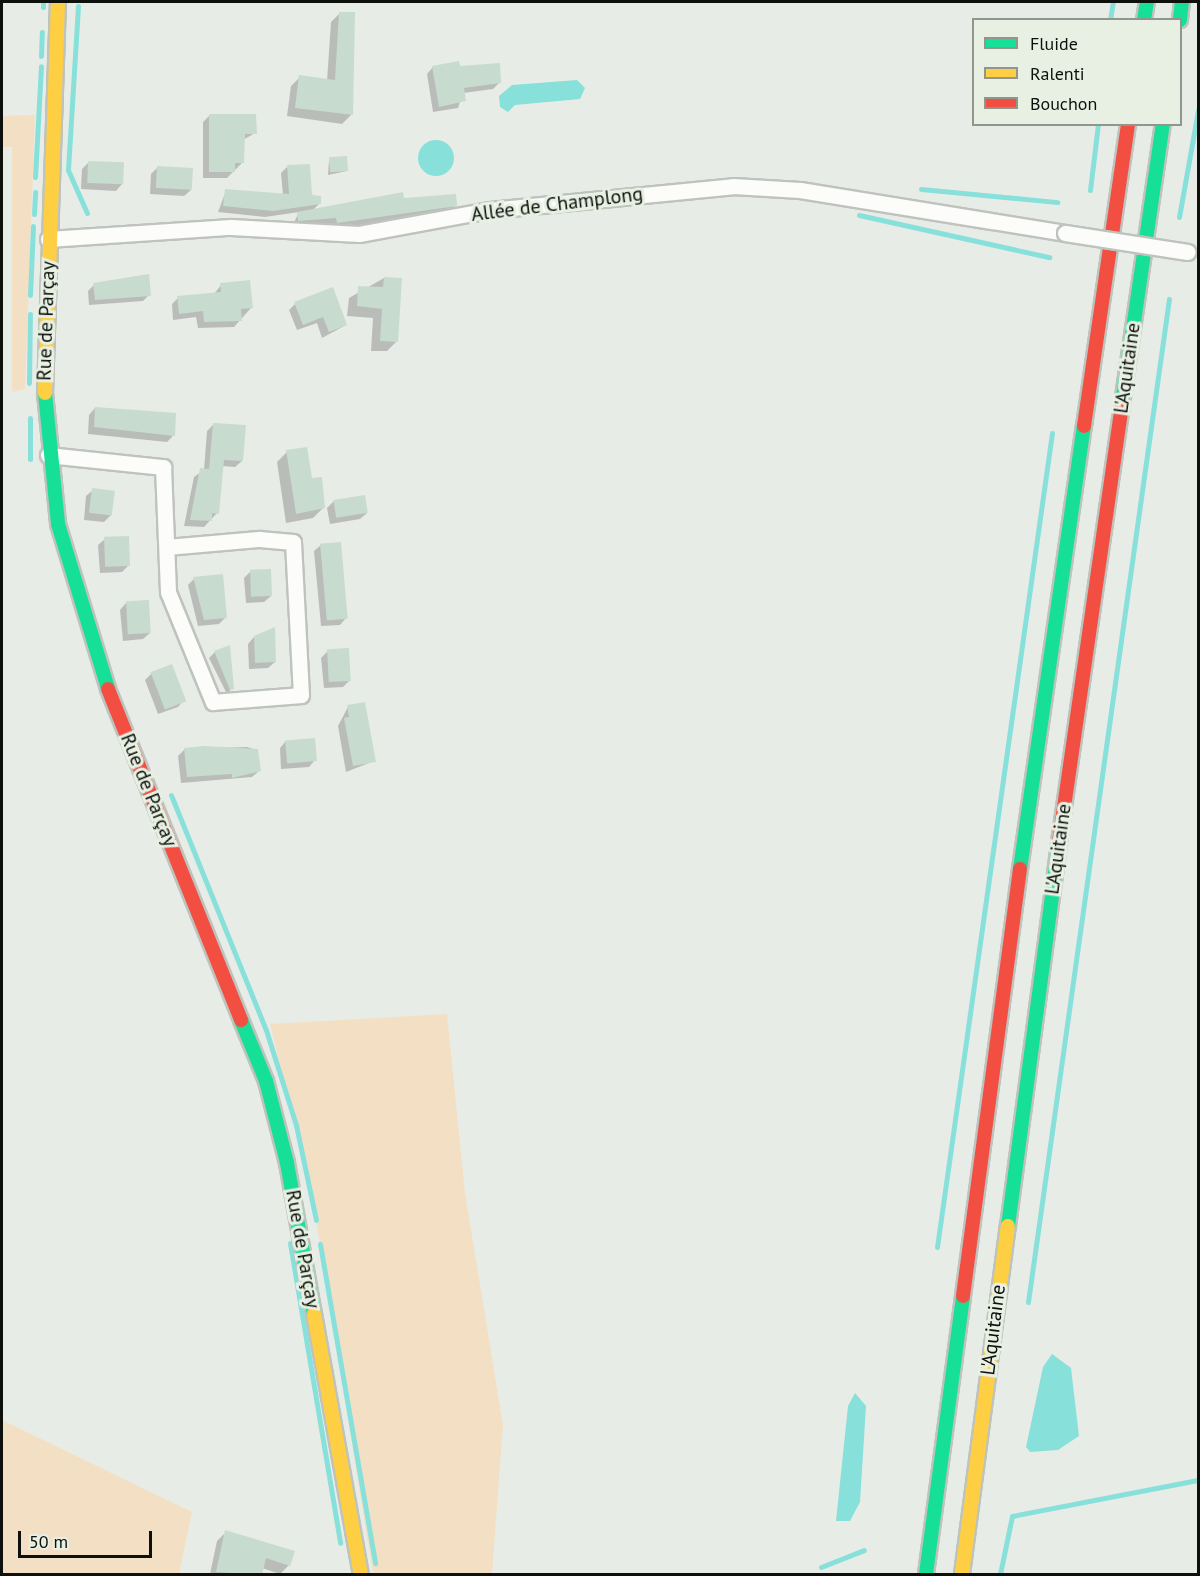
<!DOCTYPE html>
<html>
<head>
<meta charset="utf-8">
<style>
	body { margin:0 }
	#map { position:relative; width:1200px; height:1576px; overflow:hidden; background:#e8ece6; font-family:"PT Sans",sans-serif }
	div>[style] { position:absolute }
	[style*='--x'] { left:calc(var(--x)*1px); top:calc(var(--y)*1px); width:calc(var(--w)*1px); rotate:calc(var(--a)*1deg) }
	.green>* { inset:0; background:#f3e0c4 }
	.water>* { inset:0; background:#88e0db }
	.round { border-radius:50% }
	.shadow>* { inset:0; background:#0003 }
	.stream>* { height:5px; margin:-2.5px; padding:0 2.5px; transform-origin:2.5px; border-radius:2.5px; background:#88e0db }
	.building>* { inset:0; background:#c7dbcf; transform-origin:0 0 }
	.roads { filter:drop-shadow(2px 0 #bfc3be) drop-shadow(-2px 0 #bfc3be) drop-shadow(0 2px #bfc3be) drop-shadow(0 -2px #bfc3be) }
	.street>* { height:15px; margin:-7.5px; padding:0 7.5px; transform-origin:7.5px; border-radius:7.5px; background:#fcfcfb }
	.fast>* { height:14px; margin:-7px; padding:0 7px; transform-origin:7px; border-radius:7px; background:#16e098 }
	.slow>* { height:14px; margin:-7px; padding:0 7px; transform-origin:7px; border-radius:7px; background:#ffcf43 }
	.jam>* { height:14px; margin:-7px; padding:0 7px; transform-origin:7px; border-radius:7px; background:#f24e42 }
	.bridges { filter:drop-shadow(2px 0 #bfc3be) drop-shadow(-2px 0 #bfc3be) drop-shadow(0 2px #bfc3be) drop-shadow(0 -2px #bfc3be) }
	.street-bridge>* { height:15px; margin:-7.5px; padding:0 7.5px; transform-origin:7.5px; border-radius:7.5px; background:#fcfcfb }
	span { translate:-50% -50%; white-space:nowrap; text-align:center; line-height:1.15; -webkit-text-stroke:6px #e7f0e2; paint-order:stroke }
	.street-label { font-size:20px; color:#0d100b }
	.frame { position:absolute; inset:0; border:3px solid #0d100b; pointer-events:none }
	.legend { position:absolute; left:972px; top:18px; width:210px; height:108px; box-sizing:border-box; background:#e7f0e2; border:2px solid #90968c; margin:0; padding:8px 10px; list-style:none; font-size:18px; color:#0d100b }
	.legend li { display:flex; align-items:center; gap:12px; height:30px }
	.legend b { width:30px; border:2px solid #90968c }
	.scale { position:absolute; left:18px; top:1531px; width:134px; height:27px; box-sizing:border-box; border:3px solid #0d100b; border-top:0; padding-left:8px; font-size:18px; line-height:21px; white-space:nowrap; color:#0d100b; -webkit-text-stroke:4px #e7f0e2; paint-order:stroke }
</style>
</head>
<body>
<div id="map">
	<div class="green">
		<div style="clip-path:polygon(35px 115px,25px 389px,12px 392px,12px 147px,2px 147px,2px 116px)"></div>
		<div style="clip-path:polygon(447px 1014px,465px 1193px,503px 1425px,492px 1574px,373px 1574px,313px 1201px,270px 1024px)"></div>
		<div style="clip-path:polygon(2px 1420px,192px 1512px,179px 1574px,2px 1574px)"></div>
	</div>
	<div class="water">
		<div style="clip-path:polygon(577px 80px,585px 88px,580px 99px,515px 105px,508px 112px,500px 107px,499px 96px,512px 85px)"></div>
		<div class="round" style="left:418px;top:140px;width:36px;height:36px"></div>
		<div style="clip-path:polygon(1052px 1354px,1071px 1368px,1079px 1436px,1058px 1450px,1030px 1452px,1026px 1447px,1043px 1367px)"></div>
		<div style="clip-path:polygon(855px 1393px,866px 1406px,860px 1502px,850px 1521px,836px 1521px,848px 1406px)"></div>
	</div>
	<div class="shadow">
		<div style="clip-path:polygon(340px 13px,351px 115px,342px 124px,287px 116px,291px 86px,300px 77px,327px 81px,331px 22px)"></div>
		<div style="clip-path:polygon(433px 67px,459px 68px,500px 82px,493px 89px,463px 93px,458px 108px,433px 112px,427px 74px)"></div>
		<div style="clip-path:polygon(209px 116px,255px 133px,243px 140px,243px 162px,227px 178px,203px 178px,203px 122px)"></div>
		<div style="clip-path:polygon(329px 161px,347px 171px,328px 175px)"></div>
		<div style="clip-path:polygon(88px 163px,122px 184px,116px 191px,81px 189px,82px 169px)"></div>
		<div style="clip-path:polygon(158px 167px,191px 190px,184px 196px,150px 194px,151px 174px)"></div>
		<div style="clip-path:polygon(287px 167px,320px 203px,312px 211px,455px 206px,449px 212px,331px 229px,330px 224px,292px 227px,299px 212px,265px 217px,218px 212px,226px 191px,283px 195px,281px 173px)"></div>
		<div style="clip-path:polygon(384px 278px,397px 341px,387px 351px,371px 351px,373px 318px,347px 316px,349px 298px)"></div>
		<div style="clip-path:polygon(94px 285px,149px 295px,143px 301px,89px 305px,88px 291px)"></div>
		<div style="clip-path:polygon(221px 285px,251px 308px,234px 327px,198px 328px,196px 317px,173px 320px,172px 304px,178px 298px,214px 294px)"></div>
		<div style="clip-path:polygon(295px 304px,346px 325px,322px 338px,317px 323px,297px 330px,289px 310px)"></div>
		<div style="clip-path:polygon(95px 408px,173px 436px,167px 442px,88px 434px,89px 415px)"></div>
		<div style="clip-path:polygon(214px 424px,242px 461px,235px 467px,222px 466px,217px 513px,204px 527px,184px 526px,194px 477px,204px 470px,207px 431px)"></div>
		<div style="clip-path:polygon(287px 452px,311px 480px,323px 508px,313px 518px,286px 523px,277px 462px)"></div>
		<div style="clip-path:polygon(93px 490px,111px 515px,104px 522px,84px 520px,86px 496px)"></div>
		<div style="clip-path:polygon(334px 501px,367px 513px,360px 519px,330px 524px,327px 508px)"></div>
		<div style="clip-path:polygon(105px 539px,129px 565px,122px 572px,100px 573px,98px 545px)"></div>
		<div style="clip-path:polygon(321px 545px,346px 618px,340px 625px,321px 626px,314px 551px)"></div>
		<div style="clip-path:polygon(251px 571px,271px 596px,264px 602px,246px 603px,244px 578px)"></div>
		<div style="clip-path:polygon(194px 579px,226px 617px,219px 624px,198px 626px,188px 585px)"></div>
		<div style="clip-path:polygon(126px 603px,150px 633px,143px 639px,123px 641px,120px 610px)"></div>
		<div style="clip-path:polygon(254px 637px,275px 662px,268px 668px,249px 669px,248px 644px)"></div>
		<div style="clip-path:polygon(328px 651px,350px 680px,343px 687px,324px 688px,321px 658px)"></div>
		<div style="clip-path:polygon(215px 652px,232px 688px,227px 694px,209px 658px)"></div>
		<div style="clip-path:polygon(151px 674px,184px 700px,178px 707px,158px 714px,145px 680px)"></div>
		<div style="clip-path:polygon(348px 707px,374px 761px,346px 772px,338px 726px)"></div>
		<div style="clip-path:polygon(286px 741px,315px 760px,309px 767px,281px 769px,280px 748px)"></div>
		<div style="clip-path:polygon(247px 747px,257px 750px,259px 771px,252px 777px,181px 783px,178px 756px,185px 749px)"></div>
		<div style="clip-path:polygon(226px 1532px,289px 1565px,280px 1574px,262px 1568px,261px 1574px,210px 1574px,217px 1541px)"></div>
	</div>
	<div class="stream">
		<div style="--x:78;--y:6;--w:164;--a:93.5"></div>
		<div style="--x:68;--y:170;--w:47;--a:66.2"></div>
		<div style="--x:43;--y:7;--w:5;--a:-90"></div>
		<div style="--x:1110;--y:20;--w:18;--a:-81"></div>
		<div style="--x:41;--y:56;--w:24;--a:-88"></div>
		<div style="--x:35;--y:177;--w:111;--a:-86.9"></div>
		<div style="--x:921;--y:189;--w:137;--a:5.5"></div>
		<div style="--x:1090;--y:190;--w:66;--a:-83.1"></div>
		<div style="--x:34;--y:214;--w:22;--a:-87"></div>
		<div style="--x:859;--y:215;--w:195;--a:12.5"></div>
		<div style="--x:1179;--y:217;--w:109;--a:-79.9"></div>
		<div style="--x:30;--y:295;--w:69;--a:-87.5"></div>
		<div style="--x:29;--y:383;--w:69;--a:-89.2"></div>
		<div style="--x:30;--y:459;--w:41;--a:-90"></div>
		<div style="--x:171;--y:795;--w:253;--a:68"></div>
		<div style="--x:266;--y:1030;--w:100;--a:72.5"></div>
		<div style="--x:296;--y:1125;--w:97;--a:78.1"></div>
		<div style="--x:290;--y:1243;--w:304;--a:80.5"></div>
		<div style="--x:320;--y:1244;--w:324;--a:80.2"></div>
		<div style="--x:937;--y:1247;--w:822;--a:-81.96"></div>
		<div style="--x:1028;--y:1302;--w:1013;--a:-82"></div>
		<div style="--x:821;--y:1567;--w:46;--a:-21.6"></div>
		<div style="--x:1000;--y:1574;--w:59;--a:-78.3"></div>
		<div style="--x:1012;--y:1516;--w:189;--a:-11"></div>
	</div>
	<div class="building">
		<div style="clip-path:polygon(339px 12px,355px 12px,353px 115px,295px 108px,299px 75px,335px 80px)"></div>
		<div style="clip-path:polygon(459px 61px,460px 66px,500px 63px,501px 83px,464px 88px,466px 101px,439px 107px,432px 66px)"></div>
		<div style="clip-path:polygon(209px 114px,256px 114px,257px 134px,245px 134px,244px 163px,235px 163px,235px 172px,209px 172px)"></div>
		<div style="left:347px;top:156px;width:15px;height:18px;rotate:86deg"></div>
		<div style="left:88px;top:161px;width:36px;height:22px;rotate:2deg"></div>
		<div style="clip-path:polygon(310px 164px,312px 195px,321px 196px,321px 204px,273px 211px,223px 206px,225px 189px,289px 194px,287px 165px)"></div>
		<div style="left:157px;top:166px;width:36px;height:22px;rotate:3deg"></div>
		<div style="clip-path:polygon(403px 192px,404px 198px,456px 194px,457px 206px,337px 223px,336px 218px,298px 221px,297px 212px)"></div>
		<div style="clip-path:polygon(149px 274px,151px 296px,95px 300px,93px 283px)"></div>
		<div style="clip-path:polygon(384px 277px,402px 278px,398px 342px,380px 341px,382px 309px,357px 306px,358px 286px,383px 287px)"></div>
		<div style="clip-path:polygon(250px 280px,253px 308px,241px 309px,242px 321px,204px 322px,203px 311px,179px 314px,177px 296px,221px 292px,220px 283px)"></div>
		<div style="clip-path:polygon(333px 287px,347px 325px,329px 332px,323px 317px,303px 325px,294px 302px)"></div>
		<div style="clip-path:polygon(95px 407px,176px 413px,175px 436px,94px 427px)"></div>
		<div style="clip-path:polygon(213px 423px,246px 425px,243px 461px,224px 460px,219px 514px,212px 513px,212px 521px,190px 520px,200px 468px,209px 469px)"></div>
		<div style="clip-path:polygon(307px 447px,312px 478px,322px 477px,325px 508px,296px 514px,286px 450px)"></div>
		<div style="left:92px;top:488px;width:23px;height:25px;rotate:7deg"></div>
		<div style="left:365px;top:495px;width:18px;height:32px;rotate:81deg"></div>
		<div style="left:129px;top:536px;width:30px;height:25px;rotate:88deg"></div>
		<div style="left:341px;top:542px;width:77px;height:21px;rotate:85deg"></div>
		<div style="left:271px;top:569px;width:27px;height:21px;rotate:88deg"></div>
		<div style="clip-path:polygon(223px 574px,227px 618px,204px 620px,193px 577px)"></div>
		<div style="left:149px;top:600px;width:33px;height:23px;rotate:87deg"></div>
		<div style="clip-path:polygon(275px 627px,276px 662px,255px 663px,254px 636px)"></div>
		<div style="clip-path:polygon(230px 645px,234px 689px,230px 690px,214px 651px)"></div>
		<div style="left:349px;top:648px;width:33px;height:22px;rotate:87deg"></div>
		<div style="left:172px;top:664px;width:40px;height:23px;rotate:69deg"></div>
		<div style="clip-path:polygon(365px 702px,376px 762px,353px 766px,344px 718px,349px 717px,347px 705px)"></div>
		<div style="left:315px;top:738px;width:23px;height:30px;rotate:85deg"></div>
		<div style="clip-path:polygon(204px 746px,258px 749px,261px 771px,232px 778px,232px 774px,187px 777px,184px 748px)"></div>
		<div style="clip-path:polygon(225px 1530px,295px 1551px,290px 1566px,266px 1558px,262px 1575px,216px 1572px)"></div>
	</div>
	<div class="roads">
		<div class="street">
			<div style="--x:48;--y:239;--w:183;--a:-3.8"></div>
			<div style="--x:231;--y:227;--w:128;--a:3.1"></div>
			<div style="--x:359;--y:234;--w:133;--a:-10.4"></div>
			<div style="--x:490;--y:210;--w:244;--a:-5.6"></div>
			<div style="--x:733;--y:186;--w:67;--a:3.4"></div>
			<div style="--x:800;--y:190;--w:268;--a:9.2"></div>
			<div style="--x:48;--y:455;--w:116;--a:6"></div>
			<div style="--x:163;--y:467;--w:125;--a:87.7"></div>
			<div style="--x:168;--y:592;--w:119;--a:67.8"></div>
			<div style="--x:213;--y:702;--w:88;--a:-4.5"></div>
			<div style="--x:301;--y:695;--w:153;--a:-93"></div>
			<div style="--x:293;--y:542;--w:34;--a:-175"></div>
			<div style="--x:259;--y:539;--w:91;--a:175"></div>
		</div>
		<div class="fast">
			<div style="--x:1144;--y:20;--w:18;--a:-81"></div>
			<div style="--x:1180;--y:20;--w:18;--a:-84"></div>
			<div style="--x:45;--y:393;--w:132;--a:84.3"></div>
			<div style="--x:58;--y:524;--w:172;--a:73.1"></div>
			<div style="--x:1122;--y:404;--w:283;--a:-81.7"></div>
			<div style="--x:1020;--y:869;--w:448;--a:-81.8"></div>
			<div style="--x:241;--y:1020;--w:66;--a:67.7"></div>
			<div style="--x:266;--y:1081;--w:85;--a:75.6"></div>
			<div style="--x:287;--y:1163;--w:153;--a:79.9"></div>
			<div style="--x:1008;--y:1226;--w:387;--a:-82.4"></div>
			<div style="--x:926;--y:1574;--w:280;--a:-82.4"></div>
		</div>
		<div class="slow">
			<div style="--x:45;--y:393;--w:391;--a:-88.1"></div>
			<div style="--x:314;--y:1314;--w:264;--a:79.8"></div>
			<div style="--x:962;--y:1574;--w:351;--a:-82.5"></div>
		</div>
		<div class="jam">
			<div style="--x:1084;--y:426;--w:305;--a:-81.7"></div>
			<div style="--x:108;--y:689;--w:357;--a:68.1"></div>
			<div style="--x:1059;--y:842;--w:443;--a:-81.8"></div>
			<div style="--x:963;--y:1296;--w:431;--a:-82.4"></div>
		</div>
	</div>
	<div class="bridges">
		<div class="street-bridge">
			<div style="--x:1065;--y:233;--w:124;--a:8.8"></div>
		</div>
	</div>
	<div class="street-label">
		<span style="left:557px;top:204px;rotate:-7deg">Allée de Champlong</span>
		<span style="left:46px;top:321px;rotate:-88deg">Rue de Parçay</span>
		<span style="left:1127px;top:368px;rotate:-82deg">L'Aquitaine</span>
		<span style="left:149px;top:790px;rotate:68deg">Rue de Parçay</span>
		<span style="left:1058px;top:849px;rotate:-82deg">L'Aquitaine</span>
		<span style="left:303px;top:1249px;rotate:80deg">Rue de Parçay</span>
		<span style="left:993px;top:1330px;rotate:-83deg">L'Aquitaine</span>
	</div>
	<div class="frame"></div>
	<ul class="legend">
	<li><b style="height:8px;background:#16e098"></b>Fluide</li>
	<li><b style="height:8px;background:#ffcf43"></b>Ralenti</li>
	<li><b style="height:8px;background:#f24e42"></b>Bouchon</li>
	</ul>
	<div class="scale">50 m</div>
</div>
</body>
</html>
